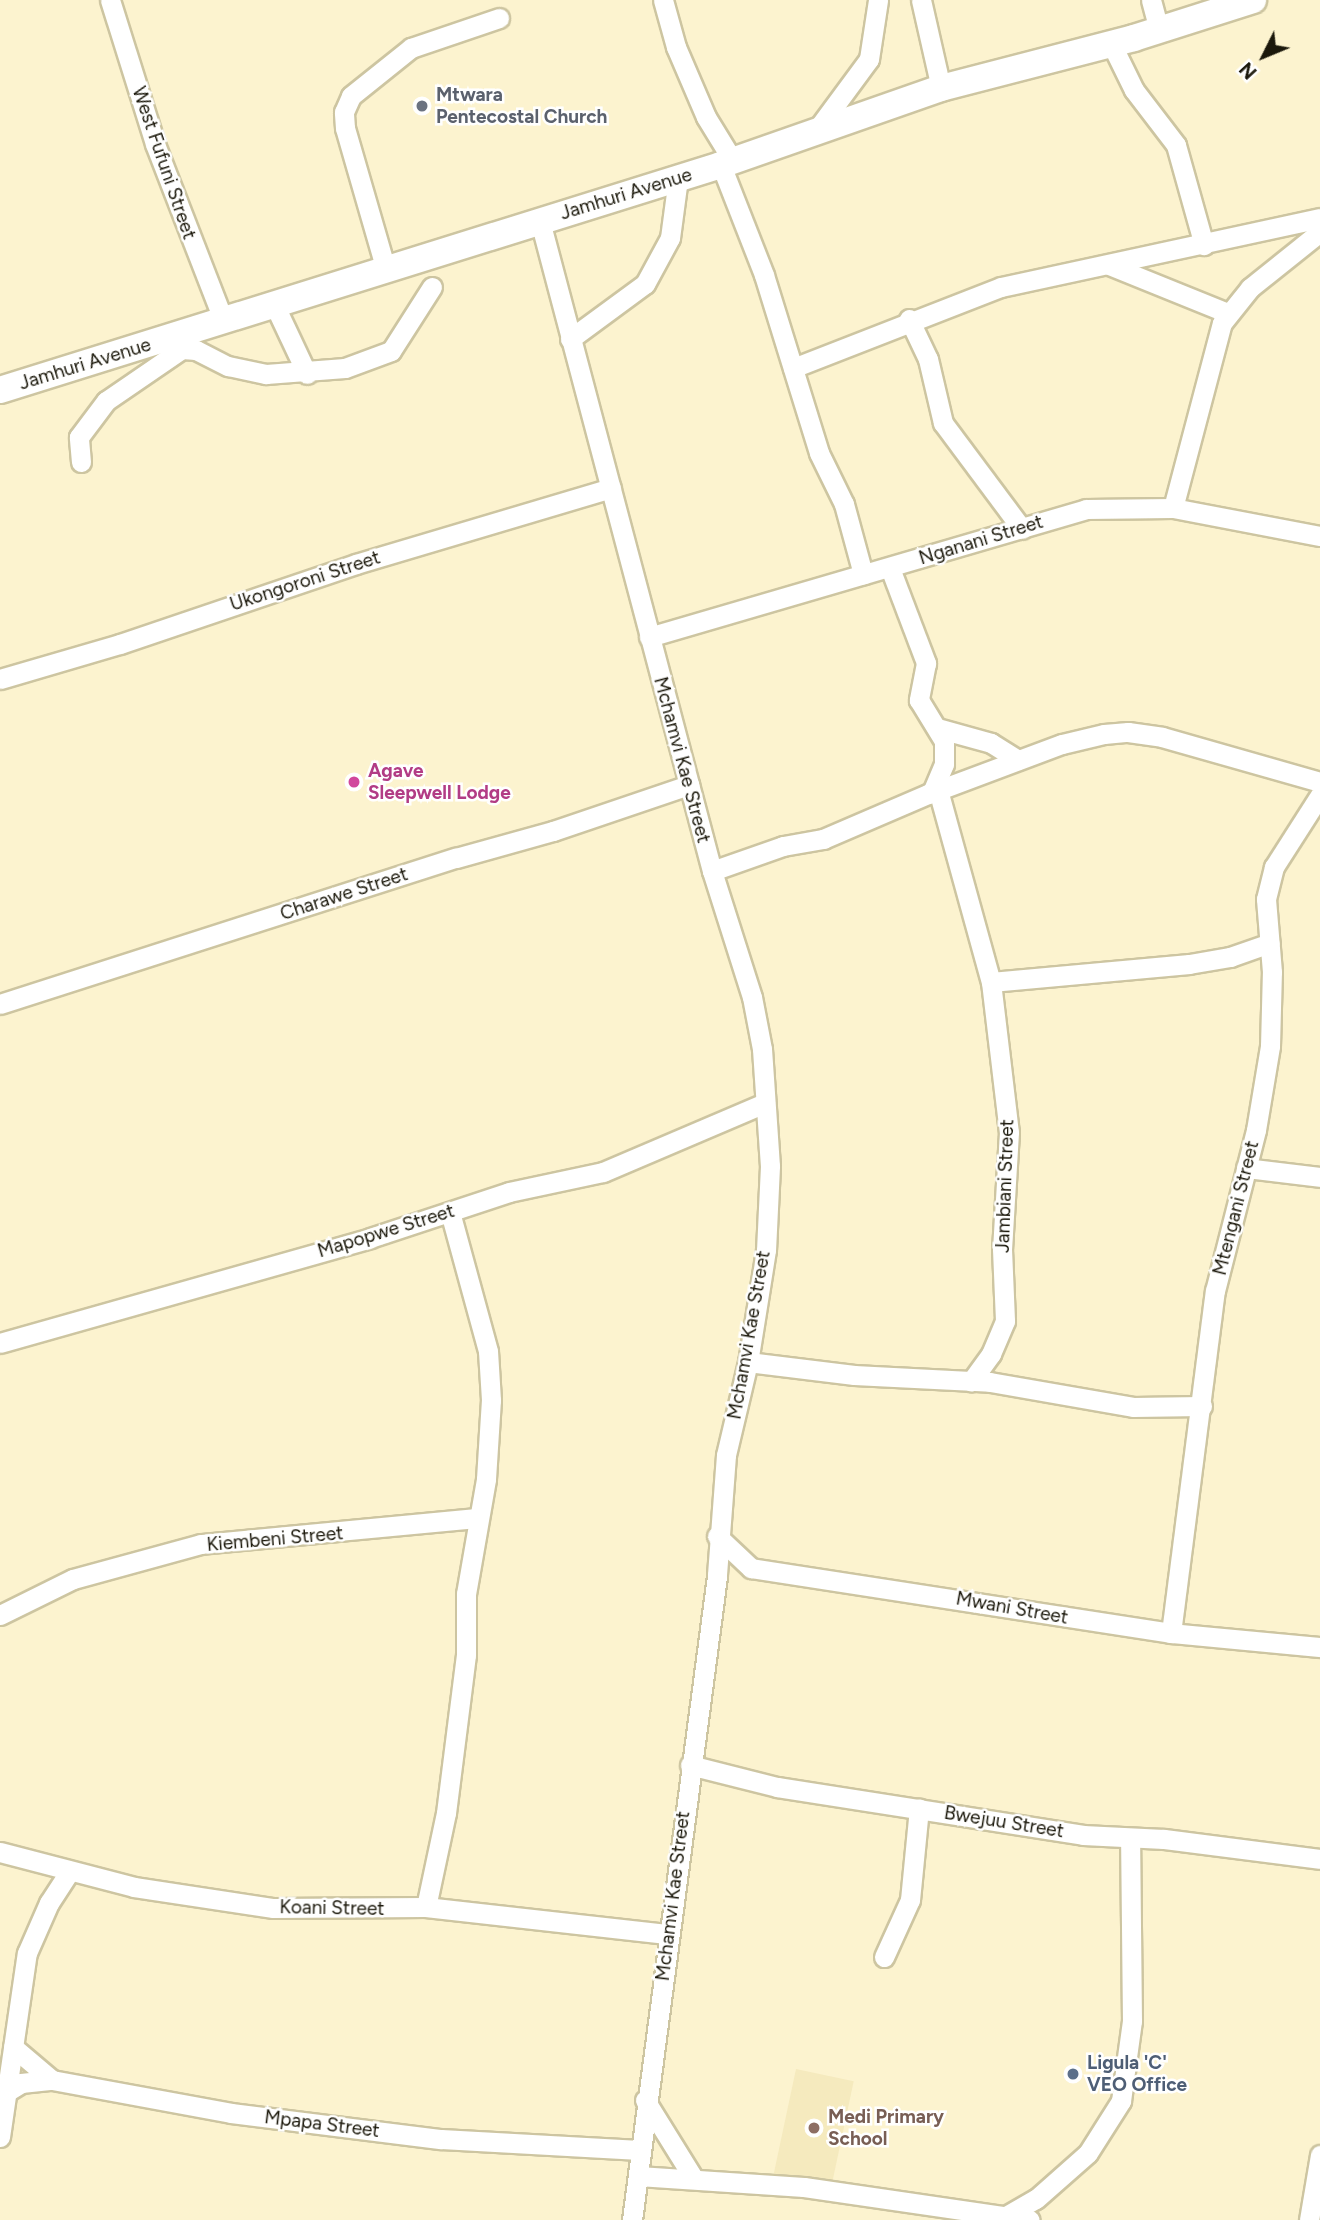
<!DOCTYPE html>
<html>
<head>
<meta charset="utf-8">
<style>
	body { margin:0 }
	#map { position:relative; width:1320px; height:2220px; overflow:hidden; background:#fcf3cf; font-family:Figtree,sans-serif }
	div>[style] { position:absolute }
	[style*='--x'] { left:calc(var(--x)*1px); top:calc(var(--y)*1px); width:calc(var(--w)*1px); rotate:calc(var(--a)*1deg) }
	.built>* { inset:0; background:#f5eabe; transform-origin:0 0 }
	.roads { filter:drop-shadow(2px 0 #cdc5a1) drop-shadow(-2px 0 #cdc5a1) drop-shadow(0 2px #cdc5a1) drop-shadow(0 -2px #cdc5a1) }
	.street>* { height:19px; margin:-9.5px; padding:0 9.5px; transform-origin:9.5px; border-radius:9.5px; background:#fff }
	.secondary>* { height:26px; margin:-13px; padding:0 13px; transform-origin:13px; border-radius:13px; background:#fff }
	.dots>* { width:19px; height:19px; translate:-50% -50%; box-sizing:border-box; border:4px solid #fff; border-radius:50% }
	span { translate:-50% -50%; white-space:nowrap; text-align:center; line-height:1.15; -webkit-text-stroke:5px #fff; paint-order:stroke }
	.worship-label { font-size:19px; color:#5b616d; font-weight:700 }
	.left { translate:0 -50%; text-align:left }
	.street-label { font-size:19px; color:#1b180b }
	.hotel-label { font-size:19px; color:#b23c85; font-weight:700 }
	.service-label { font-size:19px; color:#4e5e75; font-weight:700 }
	.education-label { font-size:19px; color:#785e54; font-weight:700 }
	.north { position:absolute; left:1229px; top:21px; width:70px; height:70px; -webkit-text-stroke:5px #fff; paint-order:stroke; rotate:227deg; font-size:19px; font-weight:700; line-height:28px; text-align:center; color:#1b180b }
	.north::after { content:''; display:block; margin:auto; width:24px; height:32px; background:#1b180b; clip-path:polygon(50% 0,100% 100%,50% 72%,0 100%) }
</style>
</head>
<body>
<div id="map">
	<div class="built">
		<div style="left:796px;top:2069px;width:59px;height:108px;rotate:12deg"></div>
	</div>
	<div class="roads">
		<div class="street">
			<div style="--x:110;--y:0;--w:151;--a:72.6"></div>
			<div style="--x:155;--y:144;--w:191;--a:68.8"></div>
			<div style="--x:663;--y:0;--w:49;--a:74.5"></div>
			<div style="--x:676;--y:47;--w:76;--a:66.8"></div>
			<div style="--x:706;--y:117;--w:52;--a:58.5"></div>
			<div style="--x:921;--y:0;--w:90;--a:77.2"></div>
			<div style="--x:1151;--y:0;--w:31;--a:75"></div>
			<div style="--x:1111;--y:43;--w:52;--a:63.9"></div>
			<div style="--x:1134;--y:90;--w:69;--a:52.6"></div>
			<div style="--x:1176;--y:145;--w:104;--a:74.4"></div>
			<div style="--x:816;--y:131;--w:89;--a:-53.6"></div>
			<div style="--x:869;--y:59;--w:60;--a:-81.3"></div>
			<div style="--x:721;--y:165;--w:118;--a:68.6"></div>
			<div style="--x:764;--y:275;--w:186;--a:72.8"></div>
			<div style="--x:819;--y:453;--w:57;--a:63.9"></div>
			<div style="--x:844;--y:504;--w:73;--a:74.8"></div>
			<div style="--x:540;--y:221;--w:672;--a:75.18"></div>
			<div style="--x:712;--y:871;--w:132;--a:72.4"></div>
			<div style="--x:752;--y:997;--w:53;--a:79.1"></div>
			<div style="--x:762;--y:1049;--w:117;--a:86.1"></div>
			<div style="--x:770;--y:1166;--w:84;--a:92.7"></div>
			<div style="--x:766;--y:1250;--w:113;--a:99.1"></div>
			<div style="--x:748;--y:1362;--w:96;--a:103.3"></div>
			<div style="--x:726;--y:1455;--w:121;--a:94.3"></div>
			<div style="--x:717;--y:1576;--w:650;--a:97.52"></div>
			<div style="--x:1109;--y:265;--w:128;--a:22"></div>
			<div style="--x:386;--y:270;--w:148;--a:-106.1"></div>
			<div style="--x:345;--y:128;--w:16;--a:-94"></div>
			<div style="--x:344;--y:112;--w:17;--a:-66"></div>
			<div style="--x:351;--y:96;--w:77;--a:-38.7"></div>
			<div style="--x:411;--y:48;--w:93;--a:-18.8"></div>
			<div style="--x:275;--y:306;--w:75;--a:64.8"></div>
			<div style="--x:909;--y:319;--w:44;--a:64.6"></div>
			<div style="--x:928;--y:359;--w:66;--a:76.8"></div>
			<div style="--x:943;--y:423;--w:132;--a:53.3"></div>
			<div style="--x:570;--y:339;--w:93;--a:-36.3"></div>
			<div style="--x:645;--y:284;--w:52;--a:-61.5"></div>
			<div style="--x:670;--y:238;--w:61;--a:-82.4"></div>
			<div style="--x:793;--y:368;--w:223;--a:-21.3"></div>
			<div style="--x:1001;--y:287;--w:326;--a:-12.2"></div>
			<div style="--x:81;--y:462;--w:25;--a:-95"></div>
			<div style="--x:79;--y:437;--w:45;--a:-53.1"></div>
			<div style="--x:106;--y:401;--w:92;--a:-34.4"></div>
			<div style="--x:182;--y:349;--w:14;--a:4"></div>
			<div style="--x:196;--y:350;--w:36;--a:27"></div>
			<div style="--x:228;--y:366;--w:39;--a:12"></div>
			<div style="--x:266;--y:374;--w:79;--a:-4.3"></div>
			<div style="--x:345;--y:368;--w:49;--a:-20.3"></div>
			<div style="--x:391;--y:351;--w:76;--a:-57.4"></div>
			<div style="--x:1173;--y:508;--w:191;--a:-75.2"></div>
			<div style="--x:1222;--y:323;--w:45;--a:-51.3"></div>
			<div style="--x:1250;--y:288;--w:90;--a:-38.7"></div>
			<div style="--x:890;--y:568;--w:102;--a:69.2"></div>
			<div style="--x:926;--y:663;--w:38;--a:101"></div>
			<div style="--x:919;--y:700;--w:48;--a:58.6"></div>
			<div style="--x:944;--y:741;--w:23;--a:90"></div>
			<div style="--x:944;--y:764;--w:30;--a:113"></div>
			<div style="--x:649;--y:637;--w:455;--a:-16.3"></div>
			<div style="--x:1086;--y:509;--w:87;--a:-0.7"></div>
			<div style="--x:1173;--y:508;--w:150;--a:10.8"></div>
			<div style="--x:0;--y:679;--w:125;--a:-16.3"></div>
			<div style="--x:120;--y:644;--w:249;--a:-18.7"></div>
			<div style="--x:356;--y:564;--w:266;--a:-16.6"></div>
			<div style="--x:937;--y:728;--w:56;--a:15.5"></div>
			<div style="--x:991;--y:743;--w:32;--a:32"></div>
			<div style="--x:938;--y:790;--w:199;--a:74.6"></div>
			<div style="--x:991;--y:982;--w:151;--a:83.2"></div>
			<div style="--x:1009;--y:1132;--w:117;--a:93.4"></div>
			<div style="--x:1002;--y:1249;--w:72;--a:87.6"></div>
			<div style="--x:1005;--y:1321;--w:36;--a:113"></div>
			<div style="--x:991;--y:1354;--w:34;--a:126"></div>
			<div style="--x:712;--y:871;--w:75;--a:-19.4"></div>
			<div style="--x:783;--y:846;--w:41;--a:-9.9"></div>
			<div style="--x:823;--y:839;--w:114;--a:-23.2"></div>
			<div style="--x:928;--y:794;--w:143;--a:-20.5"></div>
			<div style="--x:1062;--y:744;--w:43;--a:-13.4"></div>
			<div style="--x:1104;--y:734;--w:24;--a:-5"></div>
			<div style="--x:1128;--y:732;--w:34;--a:8"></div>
			<div style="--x:1162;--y:737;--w:164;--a:15.9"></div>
			<div style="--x:991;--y:982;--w:199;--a:-5.2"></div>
			<div style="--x:1189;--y:964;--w:42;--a:-9.7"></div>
			<div style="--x:1230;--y:957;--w:42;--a:-19.3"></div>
			<div style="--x:0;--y:1004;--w:479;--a:-17.8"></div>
			<div style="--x:456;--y:858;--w:101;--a:-15.6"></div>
			<div style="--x:553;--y:831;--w:144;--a:-18.7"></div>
			<div style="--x:1246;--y:1168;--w:75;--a:6.9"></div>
			<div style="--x:0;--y:1343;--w:385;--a:-15.8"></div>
			<div style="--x:370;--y:1238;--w:146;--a:-18.3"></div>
			<div style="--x:509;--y:1192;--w:96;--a:-12"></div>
			<div style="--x:603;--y:1172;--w:176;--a:-23.1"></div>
			<div style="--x:748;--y:1362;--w:107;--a:7"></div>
			<div style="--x:854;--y:1375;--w:136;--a:2.9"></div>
			<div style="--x:990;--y:1382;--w:145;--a:9.9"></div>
			<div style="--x:1133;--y:1407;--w:69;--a:-0.8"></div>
			<div style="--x:717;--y:1536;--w:47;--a:43.3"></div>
			<div style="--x:751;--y:1568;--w:425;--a:8.8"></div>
			<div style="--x:1171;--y:1633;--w:150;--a:5.4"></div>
			<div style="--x:0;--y:1615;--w:81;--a:-26.3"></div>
			<div style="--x:73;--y:1579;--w:133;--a:-15.3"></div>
			<div style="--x:201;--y:1544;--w:278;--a:-5.4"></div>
			<div style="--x:1171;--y:1633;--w:345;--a:-82.7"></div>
			<div style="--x:1215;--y:1291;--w:166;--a:-75.7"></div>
			<div style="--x:1256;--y:1130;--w:85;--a:-80.5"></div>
			<div style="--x:1270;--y:1046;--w:74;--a:-88.5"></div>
			<div style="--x:1272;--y:972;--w:73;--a:-94.7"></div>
			<div style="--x:1266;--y:899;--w:33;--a:-76"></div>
			<div style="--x:1274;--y:867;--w:85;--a:-57.4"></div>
			<div style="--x:690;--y:1765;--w:90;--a:14.2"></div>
			<div style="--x:777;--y:1787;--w:310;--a:8.9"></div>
			<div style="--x:1083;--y:1835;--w:81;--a:2.8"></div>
			<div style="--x:1164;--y:1839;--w:157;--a:7.3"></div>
			<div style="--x:0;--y:1852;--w:138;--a:14.6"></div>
			<div style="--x:134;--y:1887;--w:141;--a:8.6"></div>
			<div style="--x:273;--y:1908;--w:153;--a:-0.4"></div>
			<div style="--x:426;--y:1907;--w:244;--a:6.4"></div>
			<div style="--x:426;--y:1907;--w:96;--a:-78"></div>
			<div style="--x:446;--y:1813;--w:159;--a:-82.8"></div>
			<div style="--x:466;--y:1655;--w:61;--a:-90"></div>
			<div style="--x:466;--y:1594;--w:117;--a:-80.1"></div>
			<div style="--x:486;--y:1479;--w:79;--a:-86.4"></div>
			<div style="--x:491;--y:1400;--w:49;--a:-93.5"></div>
			<div style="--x:488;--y:1351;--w:144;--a:-105.3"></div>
			<div style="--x:884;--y:1957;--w:63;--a:-65.5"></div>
			<div style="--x:910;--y:1900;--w:92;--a:-84.4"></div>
			<div style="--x:13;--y:2047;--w:51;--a:40.2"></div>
			<div style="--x:10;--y:2090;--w:13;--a:-32"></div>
			<div style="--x:21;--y:2083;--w:31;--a:-6"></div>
			<div style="--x:52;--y:2080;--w:182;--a:10.4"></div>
			<div style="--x:231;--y:2113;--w:212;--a:7.1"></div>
			<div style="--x:441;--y:2139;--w:199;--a:3.2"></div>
			<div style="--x:645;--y:2100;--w:93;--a:58.2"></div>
			<div style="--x:0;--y:2137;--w:186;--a:-81.7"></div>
			<div style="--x:27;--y:1953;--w:55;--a:-66.3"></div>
			<div style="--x:49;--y:1903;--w:37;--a:-57"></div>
			<div style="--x:638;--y:2176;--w:166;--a:3.8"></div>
			<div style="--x:804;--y:2187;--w:228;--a:8.3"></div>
			<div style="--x:1006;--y:2216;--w:34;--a:-30"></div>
			<div style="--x:1036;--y:2199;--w:69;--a:-41.5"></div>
			<div style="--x:1088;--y:2153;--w:62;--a:-57.6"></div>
			<div style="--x:1121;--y:2101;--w:81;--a:-82.2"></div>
			<div style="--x:1132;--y:2021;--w:183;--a:-90.6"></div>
			<div style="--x:1309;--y:2220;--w:66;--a:-80.4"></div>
		</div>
		<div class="secondary">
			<div style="--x:0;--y:390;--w:755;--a:-17.33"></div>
			<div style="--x:721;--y:165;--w:233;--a:-19.3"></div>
			<div style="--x:941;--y:88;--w:199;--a:-14.5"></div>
			<div style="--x:1134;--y:38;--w:125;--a:-17.7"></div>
		</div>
	</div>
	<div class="dots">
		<div style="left:422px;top:106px;background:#6b7280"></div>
		<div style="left:354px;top:782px;background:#d1479c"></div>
		<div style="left:1073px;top:2074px;background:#5c6f8a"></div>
		<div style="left:814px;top:2128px;background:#8d6e63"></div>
	</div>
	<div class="worship-label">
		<span class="left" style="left:436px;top:106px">Mtwara<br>Pentecostal Church</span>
	</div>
	<div class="street-label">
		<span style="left:164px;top:163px;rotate:71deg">West Fufuni Street</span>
		<span style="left:626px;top:194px;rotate:-17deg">Jamhuri Avenue</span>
		<span style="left:85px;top:364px;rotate:-17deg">Jamhuri Avenue</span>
		<span style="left:981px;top:540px;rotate:-17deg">Nganani Street</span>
		<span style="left:305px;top:581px;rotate:-18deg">Ukongoroni Street</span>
		<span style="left:682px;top:760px;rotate:75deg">Mchamvi Kae Street</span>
		<span style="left:344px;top:894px;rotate:-18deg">Charawe Street</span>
		<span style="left:1005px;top:1186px;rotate:-88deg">Jambiani Street</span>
		<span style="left:1236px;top:1208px;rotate:-76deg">Mtengani Street</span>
		<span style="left:386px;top:1231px;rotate:-17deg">Mapopwe Street</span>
		<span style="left:749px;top:1335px;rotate:-80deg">Mchamvi Kae Street</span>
		<span style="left:275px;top:1539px;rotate:-5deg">Kiembeni Street</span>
		<span style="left:1012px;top:1608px;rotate:10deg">Mwani Street</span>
		<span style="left:1004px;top:1822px;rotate:9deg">Bwejuu Street</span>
		<span style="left:673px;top:1896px;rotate:-83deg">Mchamvi Kae Street</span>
		<span style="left:332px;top:1908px;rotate:1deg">Koani Street</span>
		<span style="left:322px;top:2124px;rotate:7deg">Mpapa Street</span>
	</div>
	<div class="hotel-label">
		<span class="left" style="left:368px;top:782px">Agave<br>Sleepwell Lodge</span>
	</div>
	<div class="service-label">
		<span class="left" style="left:1087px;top:2074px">Ligula 'C'<br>VEO Office</span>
	</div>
	<div class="education-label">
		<span class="left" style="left:828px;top:2128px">Medi Primary<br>School</span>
	</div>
	<div class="north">N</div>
</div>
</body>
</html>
